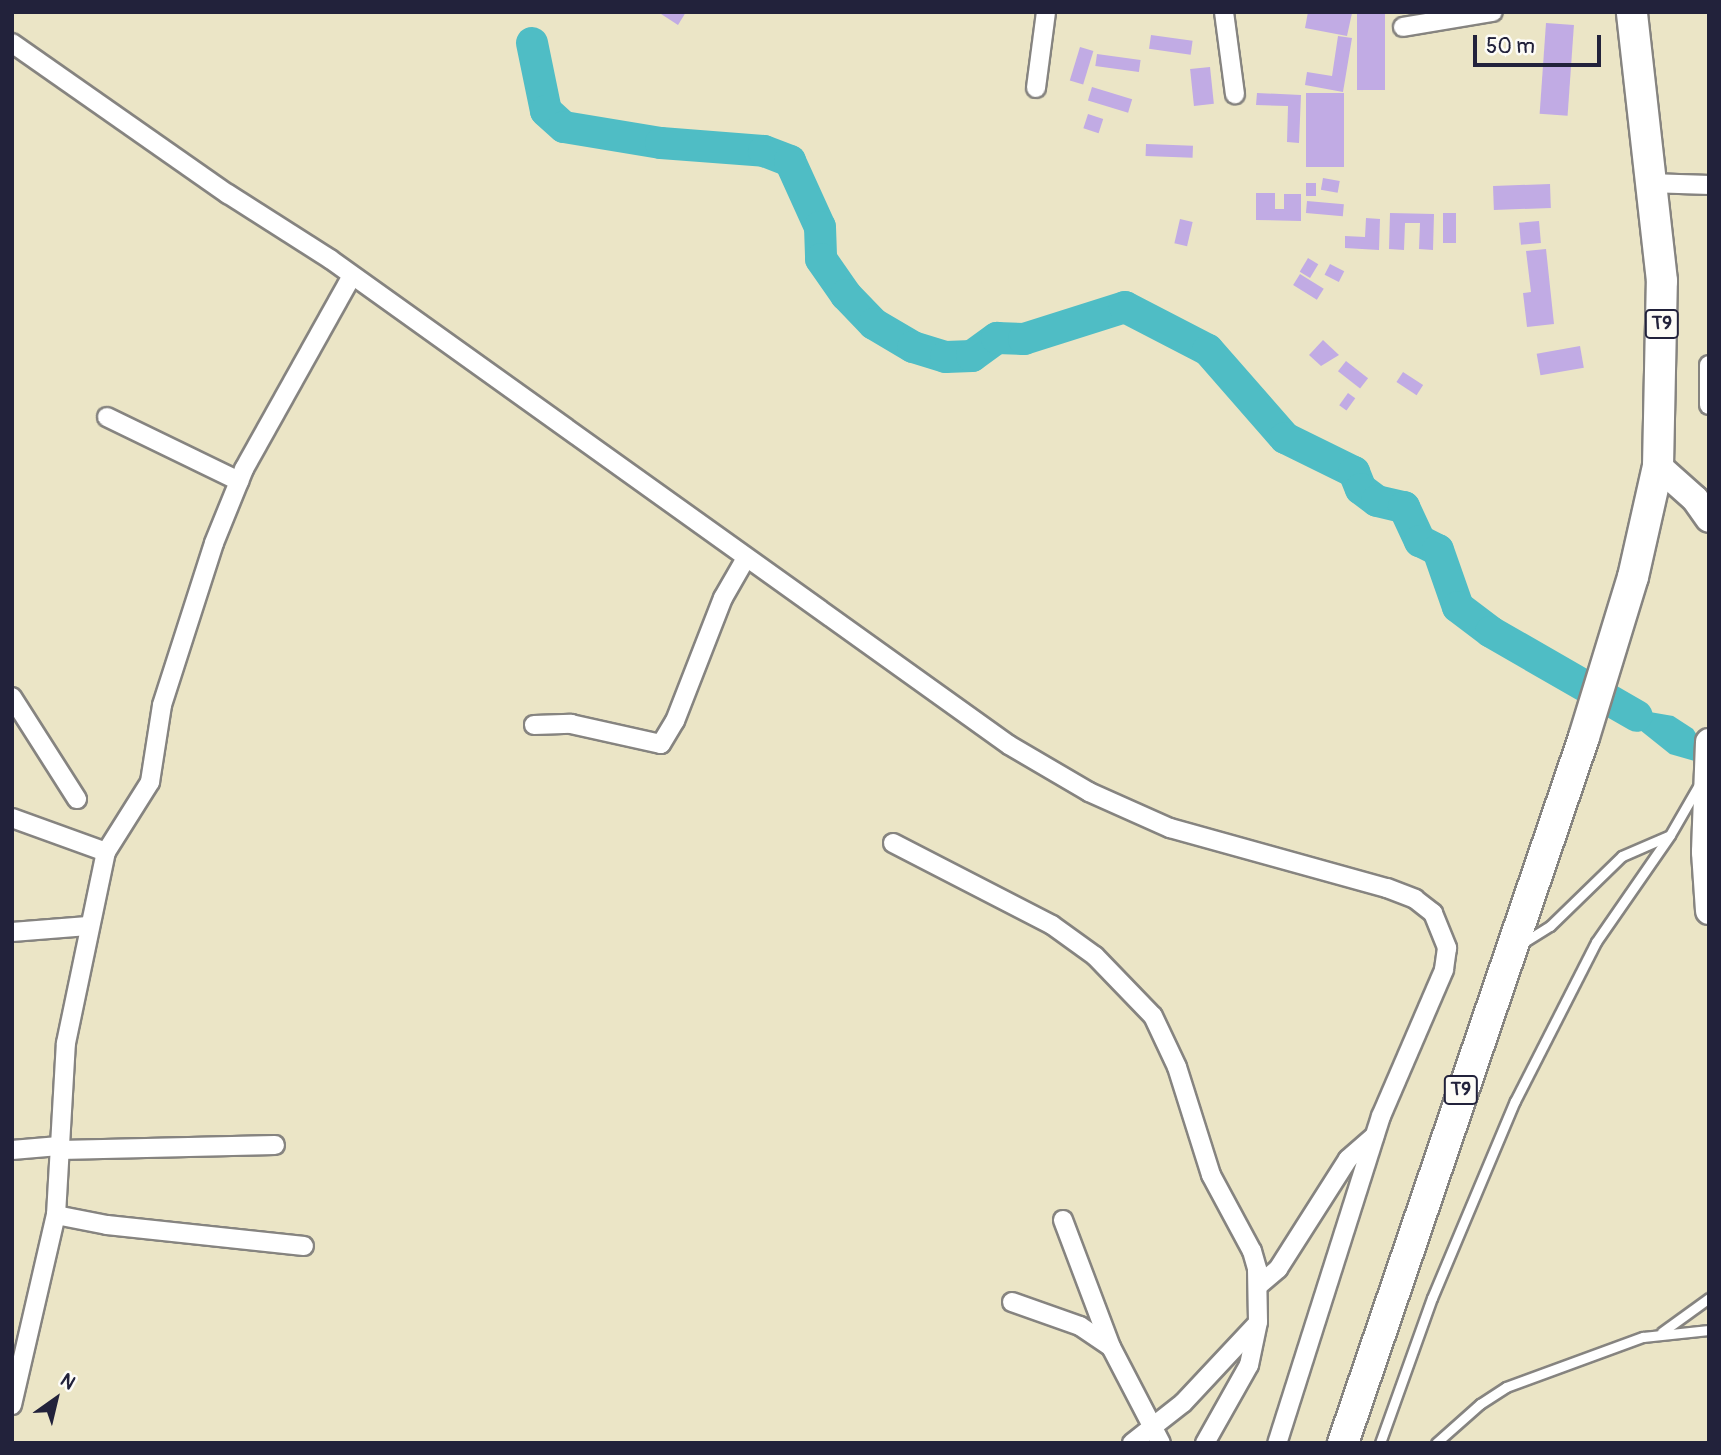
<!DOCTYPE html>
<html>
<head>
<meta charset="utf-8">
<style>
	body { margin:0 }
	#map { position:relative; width:1721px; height:1455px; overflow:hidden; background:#ebe5c6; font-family:Pangolin,sans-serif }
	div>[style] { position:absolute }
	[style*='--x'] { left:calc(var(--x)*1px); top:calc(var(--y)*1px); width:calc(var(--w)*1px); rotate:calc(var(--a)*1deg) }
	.water>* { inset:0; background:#4fbdc5 }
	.river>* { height:32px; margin:-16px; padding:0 16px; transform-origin:16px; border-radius:16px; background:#4fbdc5 }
	.building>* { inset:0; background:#c1abe4; transform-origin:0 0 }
	.roads { filter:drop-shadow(2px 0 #868480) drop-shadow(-2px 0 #868480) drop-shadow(0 2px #868480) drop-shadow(0 -2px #868480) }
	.service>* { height:9px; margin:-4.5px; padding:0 4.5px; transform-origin:4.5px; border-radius:4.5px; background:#fff }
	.minor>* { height:18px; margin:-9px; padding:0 9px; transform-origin:9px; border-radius:9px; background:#fff }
	.secondary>* { height:26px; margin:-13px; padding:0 13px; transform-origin:13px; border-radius:13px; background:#fff }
	.trunk>* { height:30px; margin:-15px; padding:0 15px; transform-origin:15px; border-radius:15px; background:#fff }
	span { translate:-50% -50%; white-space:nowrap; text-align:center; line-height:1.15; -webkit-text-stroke:7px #fdfcf7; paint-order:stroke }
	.shield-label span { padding:2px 5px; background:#fdfcf7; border:2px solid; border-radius:5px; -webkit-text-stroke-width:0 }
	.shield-label { font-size:19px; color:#22223b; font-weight:700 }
	.frame { position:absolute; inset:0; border:14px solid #22223b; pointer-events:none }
	.north { position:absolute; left:21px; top:1364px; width:70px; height:70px; -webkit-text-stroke:5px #fdfcf7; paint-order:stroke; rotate:34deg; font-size:19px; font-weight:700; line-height:28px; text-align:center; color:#22223b }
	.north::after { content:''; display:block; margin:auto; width:24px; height:32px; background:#22223b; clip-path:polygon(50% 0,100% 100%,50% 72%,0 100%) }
	.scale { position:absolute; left:1473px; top:35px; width:128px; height:32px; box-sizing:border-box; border:4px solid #22223b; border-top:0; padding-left:9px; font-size:21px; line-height:24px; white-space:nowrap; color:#22223b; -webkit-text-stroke:5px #fdfcf7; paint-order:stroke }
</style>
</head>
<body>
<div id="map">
	<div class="water">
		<div style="clip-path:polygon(1644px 711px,1673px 716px,1693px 729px,1700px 740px,1698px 762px,1670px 754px,1630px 722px)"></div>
	</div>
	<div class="river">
		<div style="--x:532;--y:43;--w:69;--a:78.4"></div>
		<div style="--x:546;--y:111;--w:24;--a:42"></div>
		<div style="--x:564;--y:127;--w:98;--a:9.4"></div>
		<div style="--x:661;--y:143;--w:103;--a:4.4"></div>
		<div style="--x:764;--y:151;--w:28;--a:21"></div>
		<div style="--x:790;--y:161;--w:72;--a:65.6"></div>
		<div style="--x:820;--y:227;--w:32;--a:88"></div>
		<div style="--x:821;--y:259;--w:44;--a:55.2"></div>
		<div style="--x:846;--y:295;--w:40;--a:46"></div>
		<div style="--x:874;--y:324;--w:45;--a:30.5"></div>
		<div style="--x:913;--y:347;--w:34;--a:17"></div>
		<div style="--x:946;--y:357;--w:26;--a:-2"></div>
		<div style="--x:972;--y:356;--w:31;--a:-36"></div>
		<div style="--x:997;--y:338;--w:27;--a:2"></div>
		<div style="--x:1024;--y:339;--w:106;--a:-17.6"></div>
		<div style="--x:1125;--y:307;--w:93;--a:27.4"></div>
		<div style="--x:1208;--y:350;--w:117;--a:48.8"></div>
		<div style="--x:1285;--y:438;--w:77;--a:26.2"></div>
		<div style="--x:1354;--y:472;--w:18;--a:68"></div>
		<div style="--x:1361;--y:489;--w:20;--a:37"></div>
		<div style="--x:1377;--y:501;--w:28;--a:13"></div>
		<div style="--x:1404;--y:507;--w:38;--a:65"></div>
		<div style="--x:1420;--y:541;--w:20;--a:27"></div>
		<div style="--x:1438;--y:550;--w:60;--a:70.7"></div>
		<div style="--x:1458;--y:607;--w:41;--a:37.1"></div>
		<div style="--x:1491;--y:632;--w:168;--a:29.9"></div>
	</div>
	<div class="building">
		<div style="clip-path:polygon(658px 12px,686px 12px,678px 25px)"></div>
		<div style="clip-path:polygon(1308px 12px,1352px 13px,1347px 36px,1305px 28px)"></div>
		<div style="left:1357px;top:12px;width:28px;height:78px"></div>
		<div style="left:1546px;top:23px;width:28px;height:91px;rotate:4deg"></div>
		<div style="left:1151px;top:35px;width:42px;height:14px;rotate:8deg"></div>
		<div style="clip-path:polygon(1338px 36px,1352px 38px,1343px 92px,1305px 85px,1307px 72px,1332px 76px)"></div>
		<div style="left:1080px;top:47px;width:14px;height:35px;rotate:17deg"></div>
		<div style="left:1097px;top:54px;width:44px;height:12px;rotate:8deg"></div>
		<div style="left:1210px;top:67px;width:37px;height:20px;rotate:84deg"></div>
		<div style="left:1092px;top:87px;width:42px;height:14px;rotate:17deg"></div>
		<div style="clip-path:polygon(1257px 93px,1301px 95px,1299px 143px,1287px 142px,1288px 106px,1256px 105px)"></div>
		<div style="left:1306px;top:93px;width:38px;height:74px"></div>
		<div style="left:1088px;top:114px;width:16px;height:15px;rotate:18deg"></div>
		<div style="left:1146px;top:144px;width:47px;height:12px;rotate:2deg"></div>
		<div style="left:1323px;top:178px;width:17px;height:12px;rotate:10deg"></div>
		<div style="left:1306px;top:183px;width:10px;height:13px"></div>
		<div style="left:1550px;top:184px;width:24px;height:57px;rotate:88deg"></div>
		<div style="clip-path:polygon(1256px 193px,1275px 193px,1275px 209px,1284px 209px,1284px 194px,1301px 194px,1301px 221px,1256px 220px)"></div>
		<div style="left:1307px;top:201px;width:37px;height:12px;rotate:5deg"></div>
		<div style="clip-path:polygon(1390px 213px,1434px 214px,1433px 250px,1419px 249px,1420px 223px,1405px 223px,1404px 250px,1389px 249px)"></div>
		<div style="left:1443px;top:213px;width:13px;height:30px"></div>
		<div style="clip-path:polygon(1366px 218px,1380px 219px,1379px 250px,1345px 248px,1345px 236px,1365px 237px)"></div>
		<div style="left:1180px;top:219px;width:13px;height:25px;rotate:13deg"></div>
		<div style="left:1539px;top:221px;width:22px;height:20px;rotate:85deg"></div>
		<div style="clip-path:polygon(1546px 249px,1554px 324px,1527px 327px,1523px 293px,1531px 292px,1526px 251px)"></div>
		<div style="left:1308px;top:258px;width:12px;height:16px;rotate:31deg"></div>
		<div style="left:1330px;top:264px;width:16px;height:12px;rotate:27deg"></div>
		<div style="left:1300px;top:274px;width:28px;height:13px;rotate:32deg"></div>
		<div style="clip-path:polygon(1323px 340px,1339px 355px,1321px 366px,1309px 355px)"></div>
		<div style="left:1580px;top:346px;width:22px;height:44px;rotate:80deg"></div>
		<div style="left:1346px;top:361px;width:28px;height:13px;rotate:38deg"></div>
		<div style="left:1403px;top:372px;width:24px;height:12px;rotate:33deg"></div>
		<div style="left:1348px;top:393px;width:9px;height:15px;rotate:36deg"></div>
	</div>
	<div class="roads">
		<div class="service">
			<div style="--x:1521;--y:944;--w:34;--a:-32"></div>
			<div style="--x:1550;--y:926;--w:100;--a:-44.2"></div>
			<div style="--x:1622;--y:856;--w:50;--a:-23.5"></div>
			<div style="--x:1662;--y:1332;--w:58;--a:-35.9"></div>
			<div style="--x:1380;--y:1443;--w:154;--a:-70.3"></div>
			<div style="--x:1432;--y:1298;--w:214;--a:-67.2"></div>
			<div style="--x:1515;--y:1101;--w:178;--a:-63"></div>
			<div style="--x:1596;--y:942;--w:130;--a:-55.3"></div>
			<div style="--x:1670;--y:835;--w:60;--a:-60"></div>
			<div style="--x:1436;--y:1443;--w:59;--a:-41.6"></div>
			<div style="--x:1480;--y:1404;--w:31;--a:-33"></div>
			<div style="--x:1506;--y:1387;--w:146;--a:-20.1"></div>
			<div style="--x:1643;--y:1337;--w:66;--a:-6.1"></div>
		</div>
		<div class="minor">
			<div style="--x:1224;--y:12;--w:83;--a:82.4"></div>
			<div style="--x:1403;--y:27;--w:91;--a:-9.5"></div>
			<div style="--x:12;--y:43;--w:264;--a:35"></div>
			<div style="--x:228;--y:194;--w:121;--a:32.5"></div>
			<div style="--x:330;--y:259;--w:835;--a:35.59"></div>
			<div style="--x:1009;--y:745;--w:93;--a:30.4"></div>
			<div style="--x:1089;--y:792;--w:89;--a:24"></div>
			<div style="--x:1170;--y:828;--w:225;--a:15.5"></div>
			<div style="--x:1387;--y:888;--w:30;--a:21"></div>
			<div style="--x:1415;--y:899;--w:23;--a:38"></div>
			<div style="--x:1433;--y:913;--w:38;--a:68"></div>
			<div style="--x:1447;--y:948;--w:22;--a:98"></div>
			<div style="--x:1444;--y:970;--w:159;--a:113.3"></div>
			<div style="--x:1381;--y:1116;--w:343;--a:107.6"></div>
			<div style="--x:1036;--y:88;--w:77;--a:-82.5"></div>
			<div style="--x:1649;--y:183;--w:60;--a:1.9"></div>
			<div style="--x:1709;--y:365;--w:40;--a:90"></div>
			<div style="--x:107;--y:417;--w:147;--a:25.9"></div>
			<div style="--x:12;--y:697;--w:121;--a:57.5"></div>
			<div style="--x:534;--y:725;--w:37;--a:-2"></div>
			<div style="--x:571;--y:724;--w:92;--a:12.5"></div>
			<div style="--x:661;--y:744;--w:27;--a:-59"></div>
			<div style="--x:675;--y:721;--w:132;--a:-68.7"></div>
			<div style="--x:723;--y:598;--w:46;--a:-60.1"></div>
			<div style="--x:12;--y:818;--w:100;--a:19.9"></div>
			<div style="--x:893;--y:843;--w:179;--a:27.3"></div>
			<div style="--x:1052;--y:925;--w:53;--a:35.8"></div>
			<div style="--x:1095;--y:956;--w:83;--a:46"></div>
			<div style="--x:1153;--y:1016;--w:56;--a:64.8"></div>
			<div style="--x:1177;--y:1067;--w:113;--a:72.5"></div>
			<div style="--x:1211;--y:1175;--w:86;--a:61.7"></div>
			<div style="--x:1252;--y:1251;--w:19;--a:74"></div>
			<div style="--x:1257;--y:1269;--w:53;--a:88.9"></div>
			<div style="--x:1258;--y:1322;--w:44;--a:101.8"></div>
			<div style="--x:1249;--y:1365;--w:90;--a:119.4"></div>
			<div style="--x:12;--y:932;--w:76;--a:-4.5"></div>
			<div style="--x:12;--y:1150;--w:47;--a:-4.9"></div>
			<div style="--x:60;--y:1150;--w:215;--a:-1.3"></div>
			<div style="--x:56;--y:1215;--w:52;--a:11.1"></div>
			<div style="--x:107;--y:1225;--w:198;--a:6.1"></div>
			<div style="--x:1063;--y:1220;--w:136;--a:69.3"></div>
			<div style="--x:1259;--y:1285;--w:25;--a:-40"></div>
			<div style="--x:1278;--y:1269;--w:130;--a:-57.5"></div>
			<div style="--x:1348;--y:1159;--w:35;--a:-41"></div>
			<div style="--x:1012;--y:1302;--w:72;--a:19.4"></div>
			<div style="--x:1080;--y:1326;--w:37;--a:34"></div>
			<div style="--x:1111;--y:1347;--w:108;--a:62.5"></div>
			<div style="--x:12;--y:1405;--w:195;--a:-77"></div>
			<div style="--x:56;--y:1215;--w:172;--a:-86.7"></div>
			<div style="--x:66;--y:1043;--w:195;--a:-78.2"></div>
			<div style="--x:106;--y:852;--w:83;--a:-57.8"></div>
			<div style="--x:150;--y:782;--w:78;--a:-81.1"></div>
			<div style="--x:162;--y:705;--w:170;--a:-72.2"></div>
			<div style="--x:214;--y:543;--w:80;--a:-67.9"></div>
			<div style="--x:244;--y:469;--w:221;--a:-60.8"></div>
			<div style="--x:1132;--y:1443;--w:65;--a:-38.1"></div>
			<div style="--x:1183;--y:1403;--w:107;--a:-46.9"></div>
		</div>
		<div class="secondary">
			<div style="--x:1658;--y:466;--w:50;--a:41.7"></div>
			<div style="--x:1695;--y:499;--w:24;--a:55"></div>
			<div style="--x:1709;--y:742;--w:110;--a:92.1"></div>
			<div style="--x:1705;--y:852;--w:59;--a:86.1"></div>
		</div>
		<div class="trunk">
			<div style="--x:1343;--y:1443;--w:746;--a:-71.15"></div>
			<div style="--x:1584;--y:737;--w:167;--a:-73"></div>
			<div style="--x:1633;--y:577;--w:114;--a:-77.3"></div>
			<div style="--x:1658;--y:466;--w:185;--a:-88.8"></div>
			<div style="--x:1662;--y:281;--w:271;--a:-96.4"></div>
		</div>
	</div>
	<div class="shield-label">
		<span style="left:1662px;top:324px">T9</span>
		<span style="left:1461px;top:1090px">T9</span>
	</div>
	<div class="frame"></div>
	<div class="north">N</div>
	<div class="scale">50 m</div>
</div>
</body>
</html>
